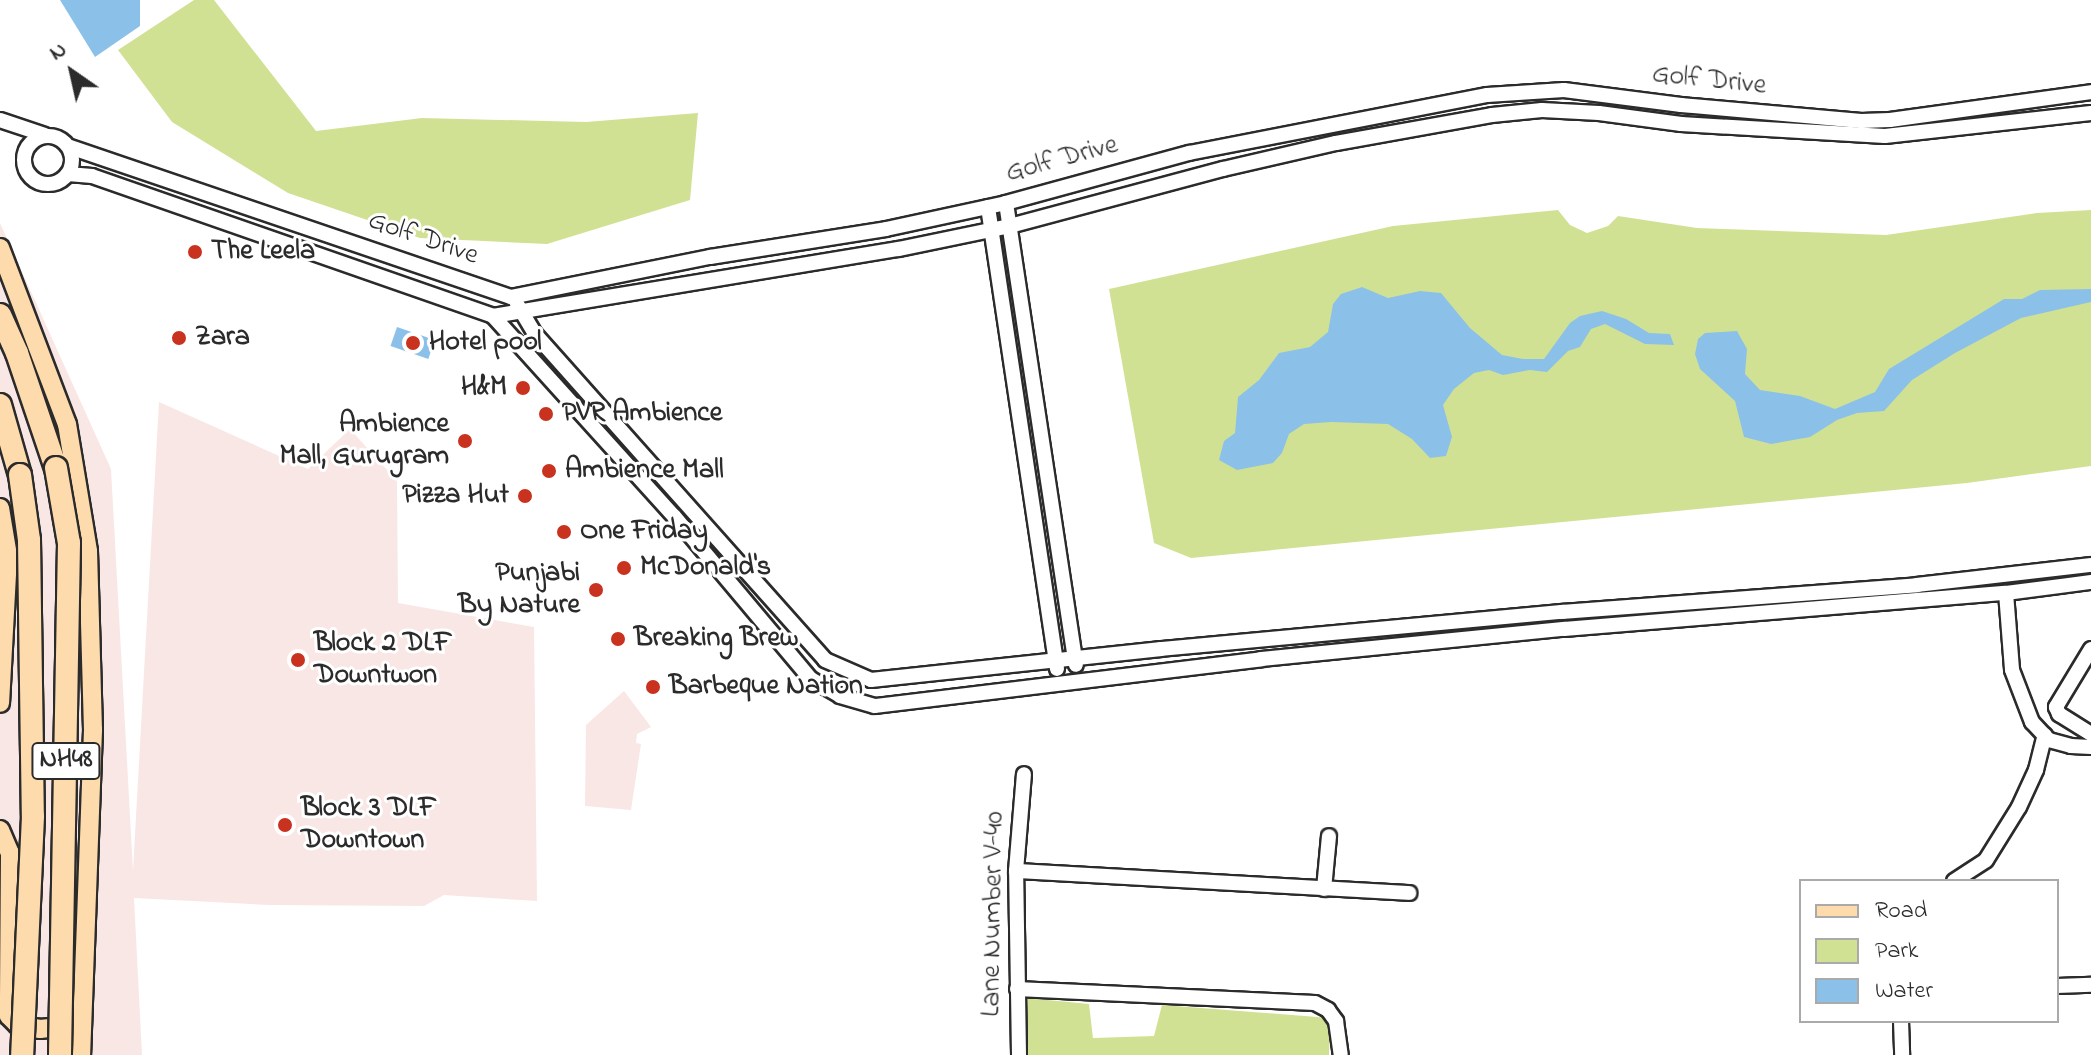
<!DOCTYPE html>
<html>
<head>
<meta charset="utf-8">
<style>
	body { margin:0 }
	#map { position:relative; width:2091px; height:1055px; overflow:hidden; background:#fff; font-family:"Indie Flower",sans-serif }
	div>[style] { position:absolute }
	[style*='--x'] { left:calc(var(--x)*1px); top:calc(var(--y)*1px); width:calc(var(--w)*1px); rotate:calc(var(--a)*1deg) }
	.built>* { inset:0; background:#f9e7e5 }
	.green>* { inset:0; background:#d1e194 }
	.water>* { inset:0; background:#8bc1e9; transform-origin:0 0 }
	.roads { filter:drop-shadow(2px 0 #2b2b2b) drop-shadow(-2px 0 #2b2b2b) drop-shadow(0 2px #2b2b2b) drop-shadow(0 -2px #2b2b2b) }
	.minor>* { height:14px; margin:-7px; padding:0 7px; transform-origin:7px; border-radius:7px; background:#fff }
	.minor>.ring { margin:-7px; padding:0; box-sizing:content-box; background:none; border:14px solid #fff; border-radius:50% }
	.major>* { height:18px; margin:-9px; padding:0 9px; transform-origin:9px; border-radius:9px; background:#fedbac }
	.highway>* { height:22px; margin:-11px; padding:0 11px; transform-origin:11px; border-radius:11px; background:#fedbac }
	.bridges { filter:drop-shadow(2px 0 #2b2b2b) drop-shadow(-2px 0 #2b2b2b) drop-shadow(0 2px #2b2b2b) drop-shadow(0 -2px #2b2b2b) }
	.highway-bridge>* { height:22px; margin:-11px; padding:0 11px; transform-origin:11px; border-radius:11px; background:#fedbac }
	.dots>* { width:22px; height:22px; translate:-50% -50%; box-sizing:border-box; border:4px solid #fff; border-radius:50% }
	span { translate:-50% -50%; white-space:nowrap; text-align:center; line-height:1.15; -webkit-text-stroke:6px #fff; paint-order:stroke }
	.shield-label span { padding:2px 6px; background:#fff; border:2px solid; border-radius:6px; -webkit-text-stroke-width:0 }
	.shield-label { font-size:26px; color:#2b2b2b; font-weight:700 }
	.street-label { font-size:28px; color:#2b2b2b }
	.poi-label { font-size:28px; color:#2b2b2b; font-weight:700 }
	.left { translate:0 -50%; text-align:left }
	.right { translate:-100% -50%; text-align:right }
	.legend { position:absolute; left:1799px; top:879px; width:260px; height:144px; box-sizing:border-box; background:#fff; border:2px solid #aaa; margin:0; padding:10px 14px; list-style:none; font-size:24px; color:#2b2b2b }
	.legend li { display:flex; align-items:center; gap:16px; height:40px }
	.legend b { width:40px; border:2px solid #aaa }
	.north { position:absolute; left:32px; top:32px; width:80px; height:80px; -webkit-text-stroke:6px #fff; paint-order:stroke; rotate:326deg; font-size:22px; font-weight:700; line-height:32px; text-align:center; color:#2b2b2b }
	.north::after { content:''; display:block; margin:auto; width:28px; height:36px; background:#2b2b2b; clip-path:polygon(50% 0,100% 100%,50% 72%,0 100%) }
</style>
</head>
<body>
<div id="map">
	<div class="built">
		<div style="clip-path:polygon(0 223px,111px 469px,133px 871px,159px 402px,308px 469px,350px 429px,397px 481px,398px 603px,534px 627px,537px 901px,444px 895px,424px 906px,269px 905px,134px 898px,142px 1055px,0 1055px)"></div>
		<div style="clip-path:polygon(624px 691px,651px 727px,637px 734px,636px 743px,641px 744px,631px 810px,585px 806px,586px 725px)"></div>
	</div>
	<div class="green">
		<div style="clip-path:polygon(194px 0,214px 0,316px 131px,422px 118px,586px 122px,698px 113px,690px 200px,547px 244px,420px 238px,288px 193px,172px 122px,118px 50px)"></div>
		<div style="clip-path:polygon(1558px 210px,1570px 225px,1587px 233px,1608px 226px,1618px 216px,1697px 228px,1886px 235px,2037px 213px,2091px 210px,2091px 466px,1967px 483px,1191px 558px,1154px 543px,1109px 289px,1393px 226px)"></div>
		<div style="clip-path:polygon(1027px 998px,1089px 1004px,1093px 1038px,1154px 1036px,1162px 1005px,1330px 1018px,1329px 1055px,1026px 1055px)"></div>
	</div>
	<div class="water">
		<div style="clip-path:polygon(60px 0,140px 0,140px 26px,95px 57px)"></div>
		<div style="clip-path:polygon(1362px 287px,1388px 298px,1420px 291px,1441px 293px,1470px 328px,1502px 355px,1523px 359px,1544px 359px,1570px 323px,1580px 316px,1602px 311px,1626px 319px,1649px 333px,1670px 334px,1674px 345px,1645px 344px,1605px 324px,1591px 329px,1580px 347px,1568px 351px,1547px 372px,1530px 370px,1503px 375px,1489px 370px,1474px 373px,1454px 389px,1443px 405px,1452px 437px,1446px 456px,1430px 458px,1412px 439px,1388px 424px,1331px 422px,1304px 424px,1289px 434px,1282px 453px,1273px 463px,1237px 470px,1219px 460px,1224px 441px,1235px 433px,1238px 397px,1259px 380px,1279px 353px,1310px 347px,1328px 332px,1333px 304px,1341px 294px)"></div>
		<div style="clip-path:polygon(2091px 289px,2091px 302px,2021px 318px,1955px 353px,1912px 380px,1884px 411px,1857px 413px,1837px 420px,1810px 437px,1771px 444px,1744px 437px,1735px 401px,1700px 369px,1695px 354px,1698px 339px,1705px 333px,1737px 331px,1747px 349px,1745px 374px,1760px 390px,1800px 396px,1835px 409px,1875px 392px,1889px 369px,2004px 299px,2022px 299px,2040px 290px)"></div>
		<div style="left:397px;top:327px;width:40px;height:20px;rotate:19deg"></div>
	</div>
	<div class="roads">
		<div class="minor">
			<div style="--x:0;--y:120;--w:47;--a:18.4"></div>
			<div class="ring" style="left:24px;top:136px;width:34px;height:34px"></div>
			<div style="--x:70;--y:147;--w:466;--a:18.8"></div>
			<div style="--x:511;--y:297;--w:203;--a:-11.4"></div>
			<div style="--x:710;--y:257;--w:178;--a:-9"></div>
			<div style="--x:886;--y:229;--w:123;--a:-12.2"></div>
			<div style="--x:1006;--y:203;--w:190;--a:-15.3"></div>
			<div style="--x:1189;--y:153;--w:304;--a:-11"></div>
			<div style="--x:1487;--y:95;--w:77;--a:-3.7"></div>
			<div style="--x:1564;--y:90;--w:118;--a:7.3"></div>
			<div style="--x:1681;--y:105;--w:181;--a:5.1"></div>
			<div style="--x:1861;--y:121;--w:29;--a:-2"></div>
			<div style="--x:1890;--y:120;--w:203;--a:-7.9"></div>
			<div style="--x:68;--y:174;--w:24;--a:5"></div>
			<div style="--x:92;--y:176;--w:425;--a:19.2"></div>
			<div style="--x:493;--y:316;--w:411;--a:-9.4"></div>
			<div style="--x:899;--y:249;--w:113;--a:-11.7"></div>
			<div style="--x:1010;--y:226;--w:220;--a:-15"></div>
			<div style="--x:1223;--y:169;--w:116;--a:-13"></div>
			<div style="--x:1336;--y:143;--w:158;--a:-10.2"></div>
			<div style="--x:1492;--y:115;--w:50;--a:-5.7"></div>
			<div style="--x:1542;--y:110;--w:57;--a:3"></div>
			<div style="--x:1599;--y:113;--w:83;--a:7.6"></div>
			<div style="--x:1681;--y:124;--w:204;--a:3.4"></div>
			<div style="--x:1885;--y:136;--w:207;--a:-6.4"></div>
			<div style="--x:1006;--y:203;--w:467;--a:81.4"></div>
			<div style="--x:988;--y:207;--w:467;--a:81.5"></div>
			<div style="--x:517;--y:304;--w:35;--a:59"></div>
			<div style="--x:535;--y:334;--w:436;--a:48.3"></div>
			<div style="--x:825;--y:660;--w:50;--a:23.5"></div>
			<div style="--x:871;--y:680;--w:292;--a:-6.1"></div>
			<div style="--x:1161;--y:649;--w:403;--a:-5.3"></div>
			<div style="--x:1562;--y:612;--w:356;--a:-4.3"></div>
			<div style="--x:1917;--y:585;--w:175;--a:-6.6"></div>
			<div style="--x:493;--y:316;--w:270;--a:47.9"></div>
			<div style="--x:674;--y:516;--w:213;--a:50"></div>
			<div style="--x:811;--y:679;--w:34;--a:30"></div>
			<div style="--x:840;--y:696;--w:36;--a:16"></div>
			<div style="--x:875;--y:706;--w:389;--a:-6.9"></div>
			<div style="--x:1261;--y:659;--w:304;--a:-5.7"></div>
			<div style="--x:1564;--y:629;--w:443;--a:-4.7"></div>
			<div style="--x:2006;--y:593;--w:86;--a:-7.4"></div>
			<div style="--x:2006;--y:593;--w:77;--a:85.5"></div>
			<div style="--x:2012;--y:670;--w:56;--a:69"></div>
			<div style="--x:2032;--y:722;--w:25;--a:47"></div>
			<div style="--x:2049;--y:740;--w:23;--a:15"></div>
			<div style="--x:2071;--y:746;--w:20;--a:3"></div>
			<div style="--x:2091;--y:649;--w:68;--a:121.1"></div>
			<div style="--x:2056;--y:707;--w:8;--a:67"></div>
			<div style="--x:2059;--y:714;--w:38;--a:32"></div>
			<div style="--x:1016;--y:871;--w:394;--a:3.2"></div>
			<div style="--x:1954;--y:881;--w:38;--a:-33"></div>
			<div style="--x:1986;--y:860;--w:62;--a:-58.1"></div>
			<div style="--x:2019;--y:807;--w:41;--a:-65.3"></div>
			<div style="--x:2036;--y:770;--w:36;--a:-76"></div>
			<div style="--x:1324;--y:889;--w:53;--a:-84.6"></div>
			<div style="--x:2057;--y:986;--w:34;--a:-2"></div>
			<div style="--x:1017;--y:989;--w:298;--a:2.7"></div>
			<div style="--x:1315;--y:1003;--w:15;--a:28"></div>
			<div style="--x:1328;--y:1010;--w:14;--a:54"></div>
			<div style="--x:1336;--y:1021;--w:34;--a:82"></div>
			<div style="--x:1901;--y:1021;--w:34;--a:88"></div>
			<div style="--x:1019;--y:1055;--w:184;--a:-90.9"></div>
			<div style="--x:1016;--y:871;--w:97;--a:-85.3"></div>
		</div>
		<div class="major">
			<div style="--x:0;--y:248;--w:188;--a:69.2"></div>
			<div style="--x:67;--y:424;--w:129;--a:80.6"></div>
			<div style="--x:88;--y:551;--w:179;--a:88.4"></div>
			<div style="--x:93;--y:730;--w:325;--a:92.1"></div>
			<div style="--x:0;--y:508;--w:49;--a:80.5"></div>
			<div style="--x:8;--y:556;--w:147;--a:93.1"></div>
			<div style="--x:0;--y:830;--w:25;--a:67"></div>
			<div style="--x:10;--y:853;--w:163;--a:90.4"></div>
			<div style="--x:9;--y:1016;--w:13;--a:45"></div>
			<div style="--x:18;--y:1025;--w:22;--a:10"></div>
			<div style="--x:40;--y:1029;--w:18;--a:-6"></div>
			<div style="--x:58;--y:1027;--w:14;--a:-36"></div>
		</div>
		<div class="highway">
			<div style="--x:0;--y:315;--w:42;--a:65.9"></div>
			<div style="--x:17;--y:353;--w:121;--a:71.3"></div>
			<div style="--x:0;--y:405;--w:73;--a:74.1"></div>
		</div>
	</div>
	<div class="bridges">
		<div class="highway-bridge">
			<div style="--x:56;--y:468;--w:76;--a:80.2"></div>
			<div style="--x:69;--y:543;--w:512;--a:91.01"></div>
			<div style="--x:20;--y:475;--w:66;--a:82.1"></div>
			<div style="--x:29;--y:540;--w:276;--a:89.2"></div>
			<div style="--x:33;--y:816;--w:239;--a:92.6"></div>
		</div>
	</div>
	<div class="dots">
		<div style="left:195px;top:252px;background:#c8321e"></div>
		<div style="left:179px;top:338px;background:#c8321e"></div>
		<div style="left:413px;top:343px;background:#c8321e"></div>
		<div style="left:523px;top:388px;background:#c8321e"></div>
		<div style="left:546px;top:414px;background:#c8321e"></div>
		<div style="left:465px;top:441px;background:#c8321e"></div>
		<div style="left:549px;top:471px;background:#c8321e"></div>
		<div style="left:525px;top:496px;background:#c8321e"></div>
		<div style="left:564px;top:532px;background:#c8321e"></div>
		<div style="left:624px;top:568px;background:#c8321e"></div>
		<div style="left:596px;top:590px;background:#c8321e"></div>
		<div style="left:618px;top:639px;background:#c8321e"></div>
		<div style="left:298px;top:660px;background:#c8321e"></div>
		<div style="left:653px;top:687px;background:#c8321e"></div>
		<div style="left:285px;top:825px;background:#c8321e"></div>
	</div>
	<div class="shield-label">
		<span style="left:66px;top:761px">NH48</span>
	</div>
	<div class="street-label">
		<span style="left:1709px;top:81px;rotate:6deg">Golf Drive</span>
		<span style="left:1062px;top:160px;rotate:-15deg">Golf Drive</span>
		<span style="left:423px;top:239px;rotate:19deg">Golf Drive</span>
		<span style="left:994px;top:914px;rotate:-89deg">Lane Number V-40</span>
	</div>
	<div class="poi-label">
		<span class="left" style="left:211px;top:252px">The Leela</span>
		<span class="left" style="left:195px;top:338px">Zara</span>
		<span class="left" style="left:429px;top:343px">Hotel pool</span>
		<span class="right" style="left:507px;top:388px">H&amp;M</span>
		<span class="left" style="left:562px;top:414px">PVR Ambience</span>
		<span class="right" style="left:449px;top:441px">Ambience<br>Mall, Gurugram</span>
		<span class="left" style="left:565px;top:471px">Ambience Mall</span>
		<span class="right" style="left:509px;top:496px">Pizza Hut</span>
		<span class="left" style="left:580px;top:532px">One Friday</span>
		<span class="left" style="left:640px;top:568px">McDonald's</span>
		<span class="right" style="left:580px;top:590px">Punjabi<br>By Nature</span>
		<span class="left" style="left:634px;top:639px">Breaking Brew</span>
		<span class="left" style="left:314px;top:660px">Block 2 DLF<br>Downtwon</span>
		<span class="left" style="left:669px;top:687px">Barbeque Nation</span>
		<span class="left" style="left:301px;top:825px">Block 3 DLF<br>Downtown</span>
	</div>
	<ul class="legend">
	<li><b style="height:10px;background:#fedbac"></b>Road</li>
	<li><b style="height:22px;background:#d1e194"></b>Park</li>
	<li><b style="height:22px;background:#8bc1e9"></b>Water</li>
	</ul>
	<div class="north">N</div>
</div>
</body>
</html>
